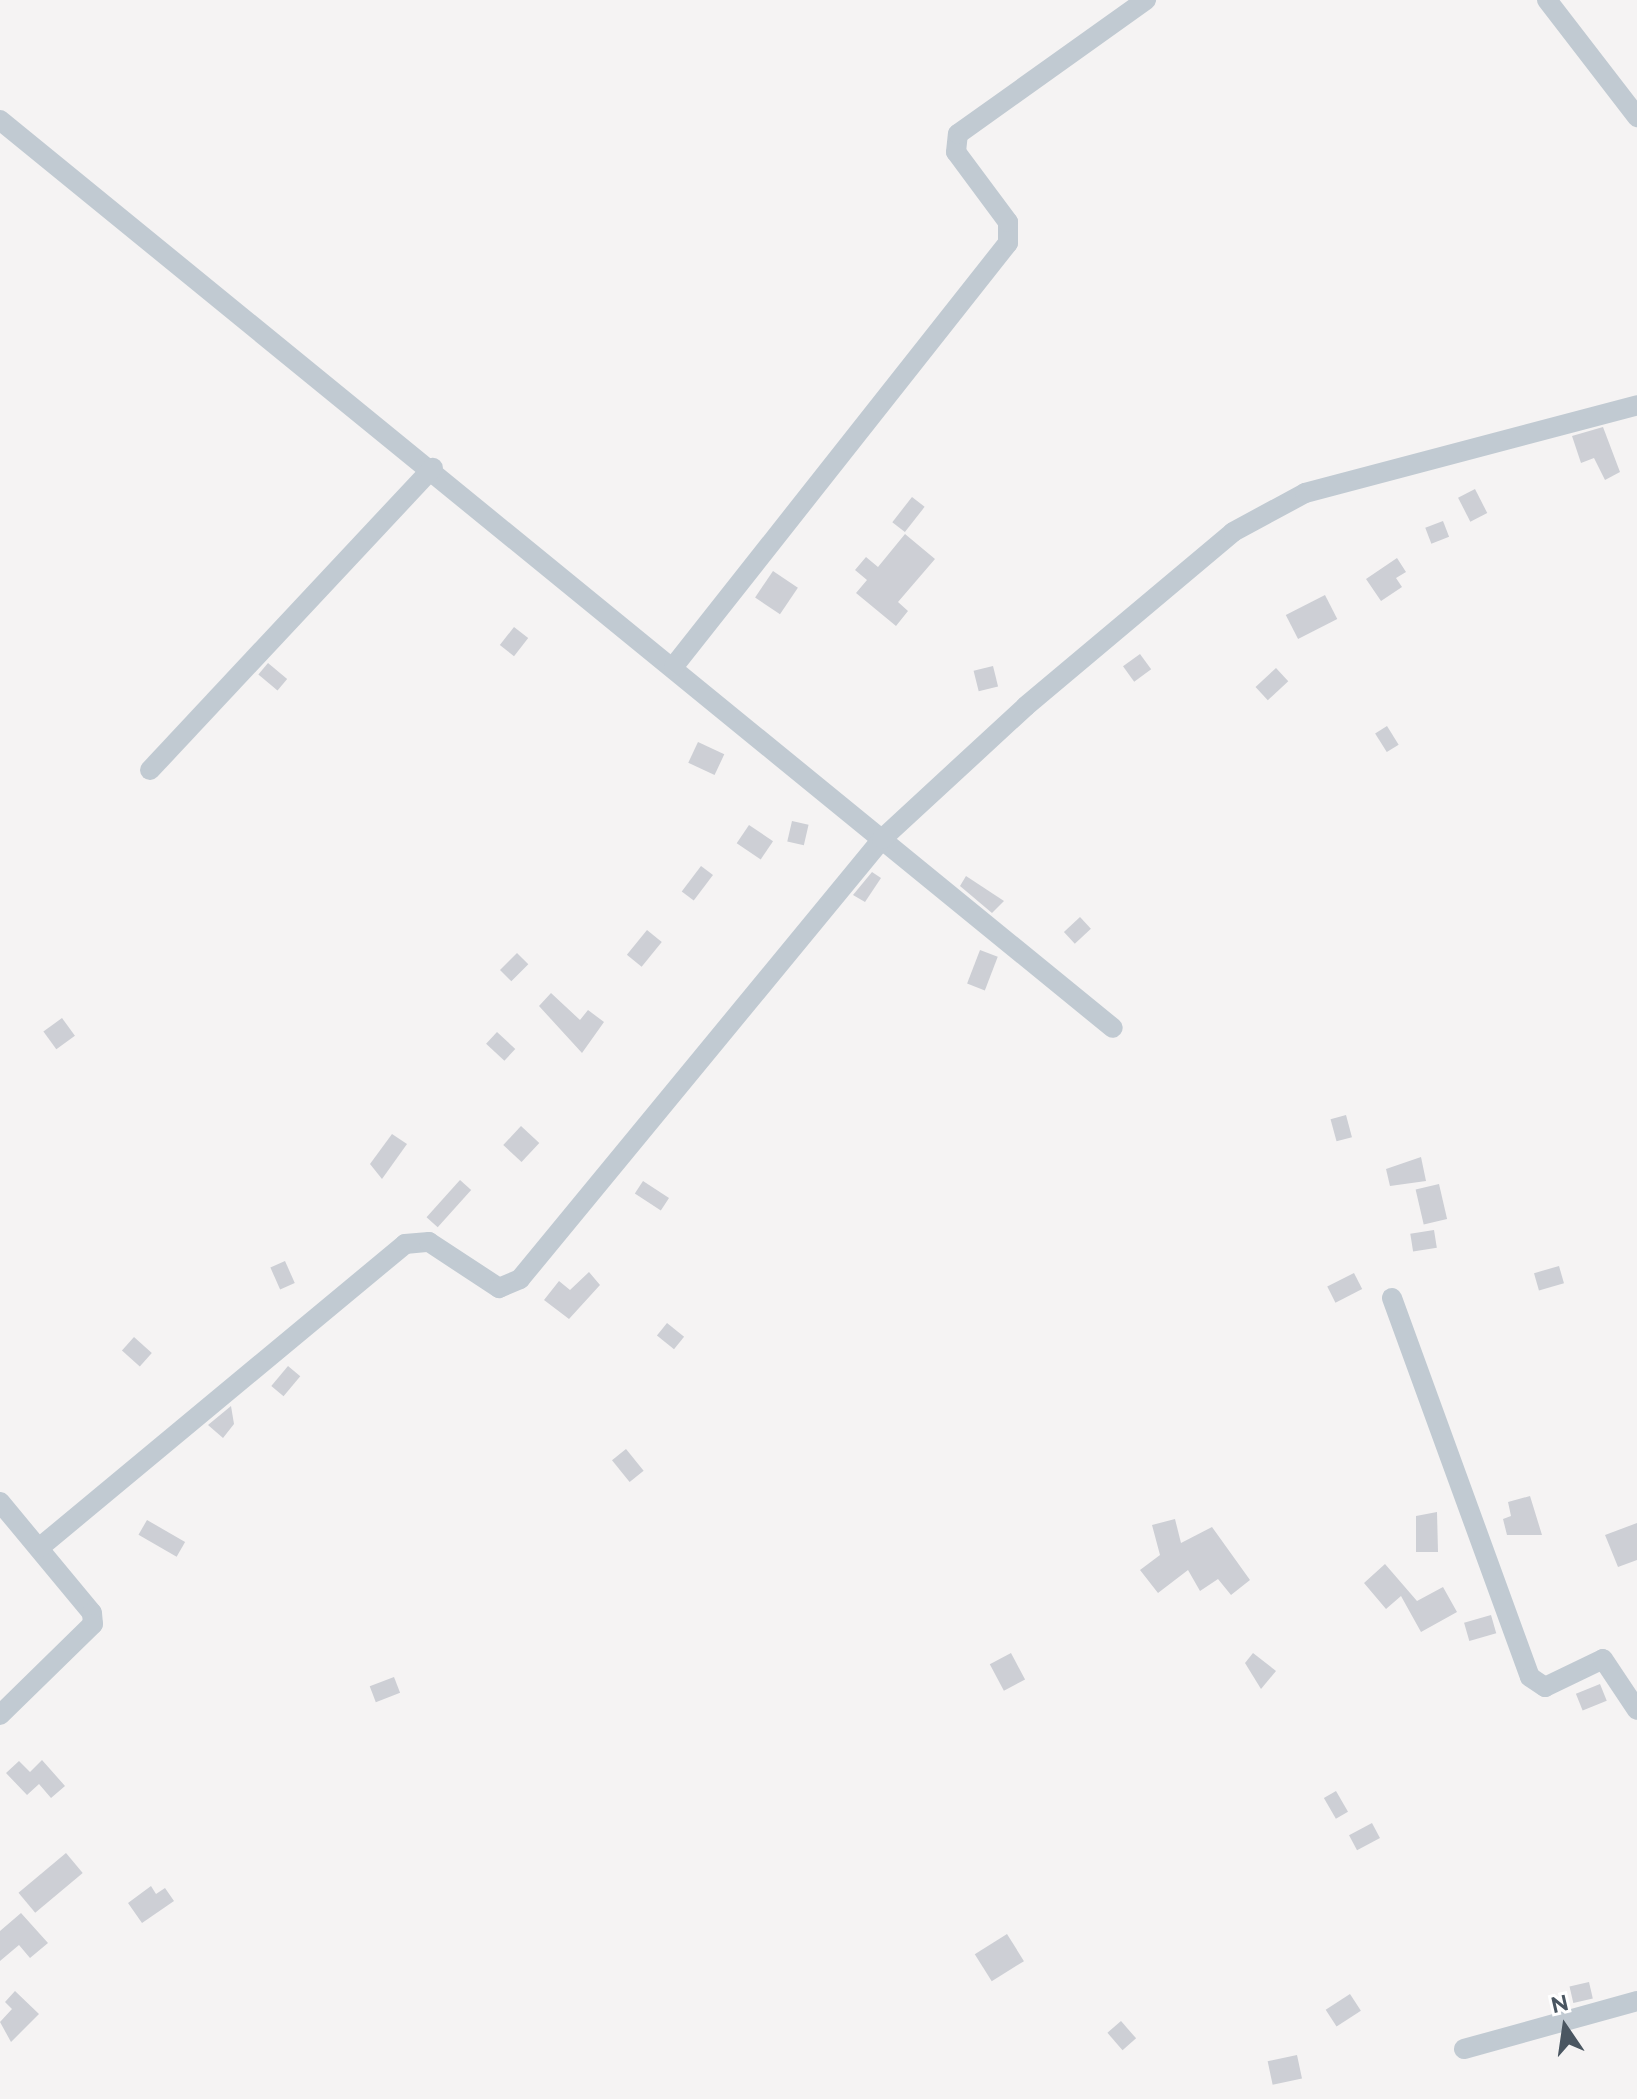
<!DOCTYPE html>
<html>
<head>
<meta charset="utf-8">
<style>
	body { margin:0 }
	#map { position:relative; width:1637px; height:2099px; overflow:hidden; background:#f5f3f3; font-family:Raleway,sans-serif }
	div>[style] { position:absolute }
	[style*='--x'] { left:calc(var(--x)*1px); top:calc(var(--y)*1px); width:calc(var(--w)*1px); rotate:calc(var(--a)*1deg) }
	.building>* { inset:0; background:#cdcfd5; transform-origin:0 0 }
	.street>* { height:20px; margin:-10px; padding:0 10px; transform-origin:10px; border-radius:10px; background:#c1cad2 }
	span { translate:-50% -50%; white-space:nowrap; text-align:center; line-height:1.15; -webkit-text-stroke:6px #fff; paint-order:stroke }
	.north { position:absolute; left:1525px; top:1987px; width:80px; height:80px; -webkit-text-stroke:6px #fff; paint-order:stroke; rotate:347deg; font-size:22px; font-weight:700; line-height:32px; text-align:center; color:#4a5661 }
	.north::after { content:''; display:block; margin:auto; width:28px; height:36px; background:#4a5661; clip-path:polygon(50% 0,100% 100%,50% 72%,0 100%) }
</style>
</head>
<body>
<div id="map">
	<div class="building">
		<div style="clip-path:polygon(1603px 427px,1620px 472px,1605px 480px,1594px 458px,1581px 463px,1572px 436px)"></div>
		<div style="left:1475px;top:489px;width:27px;height:19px;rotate:63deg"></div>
		<div style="left:912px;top:497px;width:16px;height:32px;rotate:38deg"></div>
		<div style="left:1443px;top:521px;width:17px;height:19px;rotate:69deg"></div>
		<div style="clip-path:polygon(905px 534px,935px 559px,898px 602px,908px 611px,896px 626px,856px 593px,867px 580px,855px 570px,866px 557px,878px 567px)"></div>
		<div style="clip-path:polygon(1397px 558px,1406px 572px,1396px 578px,1402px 587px,1381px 601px,1366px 579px)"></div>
		<div style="left:773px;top:571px;width:30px;height:32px;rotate:34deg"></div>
		<div style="left:1325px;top:595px;width:27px;height:44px;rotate:63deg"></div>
		<div style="left:514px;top:627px;width:18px;height:23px;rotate:38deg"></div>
		<div style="left:1140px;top:654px;width:19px;height:21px;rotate:54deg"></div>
		<div style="left:268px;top:663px;width:25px;height:15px;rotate:40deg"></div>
		<div style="left:993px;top:666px;width:21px;height:20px;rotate:76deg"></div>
		<div style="left:1276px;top:668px;width:18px;height:28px;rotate:47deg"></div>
		<div style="left:1387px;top:726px;width:22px;height:14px;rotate:58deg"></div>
		<div style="left:698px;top:742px;width:29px;height:23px;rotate:25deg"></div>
		<div style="left:792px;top:821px;width:17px;height:21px;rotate:13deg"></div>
		<div style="left:749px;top:825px;width:29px;height:22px;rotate:34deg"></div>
		<div style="left:701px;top:866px;width:15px;height:32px;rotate:37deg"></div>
		<div style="clip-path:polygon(872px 872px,881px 878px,865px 902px,853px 895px)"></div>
		<div style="clip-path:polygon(966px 876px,1004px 901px,992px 913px,960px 886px)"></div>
		<div style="left:1080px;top:917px;width:16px;height:22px;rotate:47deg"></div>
		<div style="left:647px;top:930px;width:19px;height:32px;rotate:39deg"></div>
		<div style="left:980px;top:950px;width:19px;height:36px;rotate:21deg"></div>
		<div style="left:517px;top:953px;width:16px;height:24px;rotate:45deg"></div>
		<div style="clip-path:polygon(551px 993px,580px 1020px,588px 1010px,604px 1022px,582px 1053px,539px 1006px)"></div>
		<div style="left:62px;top:1018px;width:22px;height:23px;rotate:54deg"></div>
		<div style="left:497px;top:1032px;width:25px;height:16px;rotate:43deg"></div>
		<div style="left:1346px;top:1115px;width:23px;height:16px;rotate:75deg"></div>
		<div style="left:521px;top:1126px;width:25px;height:26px;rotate:43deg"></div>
		<div style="clip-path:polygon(392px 1134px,407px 1144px,382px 1179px,370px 1164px)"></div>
		<div style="clip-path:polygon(1421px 1157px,1426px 1181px,1390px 1186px,1386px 1169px)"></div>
		<div style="left:460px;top:1180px;width:15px;height:50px;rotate:42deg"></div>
		<div style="left:643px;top:1181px;width:31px;height:15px;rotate:33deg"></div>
		<div style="left:1439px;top:1184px;width:36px;height:24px;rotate:77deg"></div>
		<div style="left:1434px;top:1230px;width:18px;height:24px;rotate:81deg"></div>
		<div style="left:285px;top:1261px;width:24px;height:16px;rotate:66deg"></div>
		<div style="left:1559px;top:1266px;width:18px;height:26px;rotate:74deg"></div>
		<div style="clip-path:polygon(589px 1272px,600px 1285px,569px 1319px,544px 1300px,559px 1281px,570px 1290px)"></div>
		<div style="left:1354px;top:1273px;width:18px;height:30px;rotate:63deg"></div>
		<div style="left:667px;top:1323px;width:22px;height:16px;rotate:39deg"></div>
		<div style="left:134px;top:1337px;width:24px;height:18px;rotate:42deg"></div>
		<div style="left:288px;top:1366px;width:16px;height:26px;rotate:40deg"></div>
		<div style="clip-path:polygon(231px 1406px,234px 1424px,223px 1438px,208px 1425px)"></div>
		<div style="left:626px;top:1449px;width:28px;height:18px;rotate:51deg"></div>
		<div style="clip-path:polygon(1530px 1496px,1542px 1535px,1507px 1535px,1503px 1519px,1511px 1516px,1508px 1502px)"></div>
		<div style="clip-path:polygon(1437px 1512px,1438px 1552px,1416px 1552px,1416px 1516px)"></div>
		<div style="clip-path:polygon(1175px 1519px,1181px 1543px,1212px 1527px,1250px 1580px,1231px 1595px,1218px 1579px,1200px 1591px,1188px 1570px,1158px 1593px,1140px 1570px,1160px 1555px,1152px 1525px)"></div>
		<div style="left:147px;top:1520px;width:44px;height:17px;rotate:30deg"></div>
		<div style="clip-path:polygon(1637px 1523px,1637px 1560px,1618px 1567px,1605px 1535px)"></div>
		<div style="clip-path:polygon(1385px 1564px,1417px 1601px,1443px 1587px,1457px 1612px,1421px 1632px,1401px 1596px,1386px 1609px,1364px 1583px)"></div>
		<div style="left:1491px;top:1615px;width:19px;height:28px;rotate:74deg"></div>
		<div style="left:1011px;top:1653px;width:30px;height:24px;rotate:62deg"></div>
		<div style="clip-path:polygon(1253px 1653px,1276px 1671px,1261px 1689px,1245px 1663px)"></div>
		<div style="left:394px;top:1677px;width:17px;height:26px;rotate:69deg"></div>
		<div style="left:1600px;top:1684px;width:18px;height:26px;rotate:68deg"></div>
		<div style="clip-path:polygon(42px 1760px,65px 1786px,51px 1798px,39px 1784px,27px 1795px,6px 1773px,19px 1761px,30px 1772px)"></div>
		<div style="left:1336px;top:1791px;width:24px;height:14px;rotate:60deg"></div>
		<div style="left:1372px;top:1823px;width:17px;height:26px;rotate:62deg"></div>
		<div style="left:66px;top:1853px;width:26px;height:62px;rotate:50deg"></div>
		<div style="clip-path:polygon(151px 1886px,156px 1894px,165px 1888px,174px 1901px,142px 1923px,128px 1903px)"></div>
		<div style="clip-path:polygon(21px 1913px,48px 1943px,30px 1958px,19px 1945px,0 1961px,0 1931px)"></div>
		<div style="left:1007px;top:1934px;width:32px;height:38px;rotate:58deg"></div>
		<div style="left:1589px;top:1982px;width:17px;height:20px;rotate:77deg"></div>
		<div style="clip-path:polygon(15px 1991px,39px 2014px,11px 2042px,0 2022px,12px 2009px,5px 2002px)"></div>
		<div style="left:1350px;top:1994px;width:20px;height:29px;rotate:57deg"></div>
		<div style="left:1121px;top:2021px;width:23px;height:18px;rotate:49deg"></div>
		<div style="left:1297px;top:2055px;width:24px;height:30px;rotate:78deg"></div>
	</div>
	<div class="street">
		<div style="--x:1547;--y:0;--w:148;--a:52.4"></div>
		<div style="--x:0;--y:120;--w:1436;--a:39.21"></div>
		<div style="--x:674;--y:666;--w:539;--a:-51.71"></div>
		<div style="--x:1008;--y:243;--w:21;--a:-90"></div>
		<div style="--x:1008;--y:222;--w:87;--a:-126.6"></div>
		<div style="--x:956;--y:152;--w:18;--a:-84"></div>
		<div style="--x:958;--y:134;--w:231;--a:-35.5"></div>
		<div style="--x:150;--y:770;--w:414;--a:-46.9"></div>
		<div style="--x:1392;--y:1298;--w:403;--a:70"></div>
		<div style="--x:1530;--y:1677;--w:18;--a:34"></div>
		<div style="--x:1545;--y:1687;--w:64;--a:-25.8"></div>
		<div style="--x:1603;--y:1659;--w:61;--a:56.3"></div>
		<div style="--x:0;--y:1502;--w:144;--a:50.3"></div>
		<div style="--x:92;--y:1613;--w:11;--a:85"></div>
		<div style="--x:93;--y:1624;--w:130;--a:135.6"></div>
		<div style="--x:39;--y:1548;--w:476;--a:-39.7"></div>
		<div style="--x:405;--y:1244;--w:24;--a:-5"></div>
		<div style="--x:429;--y:1242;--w:84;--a:33.3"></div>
		<div style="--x:499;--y:1288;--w:23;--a:-23"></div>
		<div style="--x:520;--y:1279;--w:570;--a:-50.55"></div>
		<div style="--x:882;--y:839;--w:196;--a:-42.7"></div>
		<div style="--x:1026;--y:706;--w:270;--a:-40"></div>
		<div style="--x:1233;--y:532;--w:82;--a:-28.4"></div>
		<div style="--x:1305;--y:493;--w:343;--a:-14.8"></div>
		<div style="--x:1464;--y:2049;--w:180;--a:-15.5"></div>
	</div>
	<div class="north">N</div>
</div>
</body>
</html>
